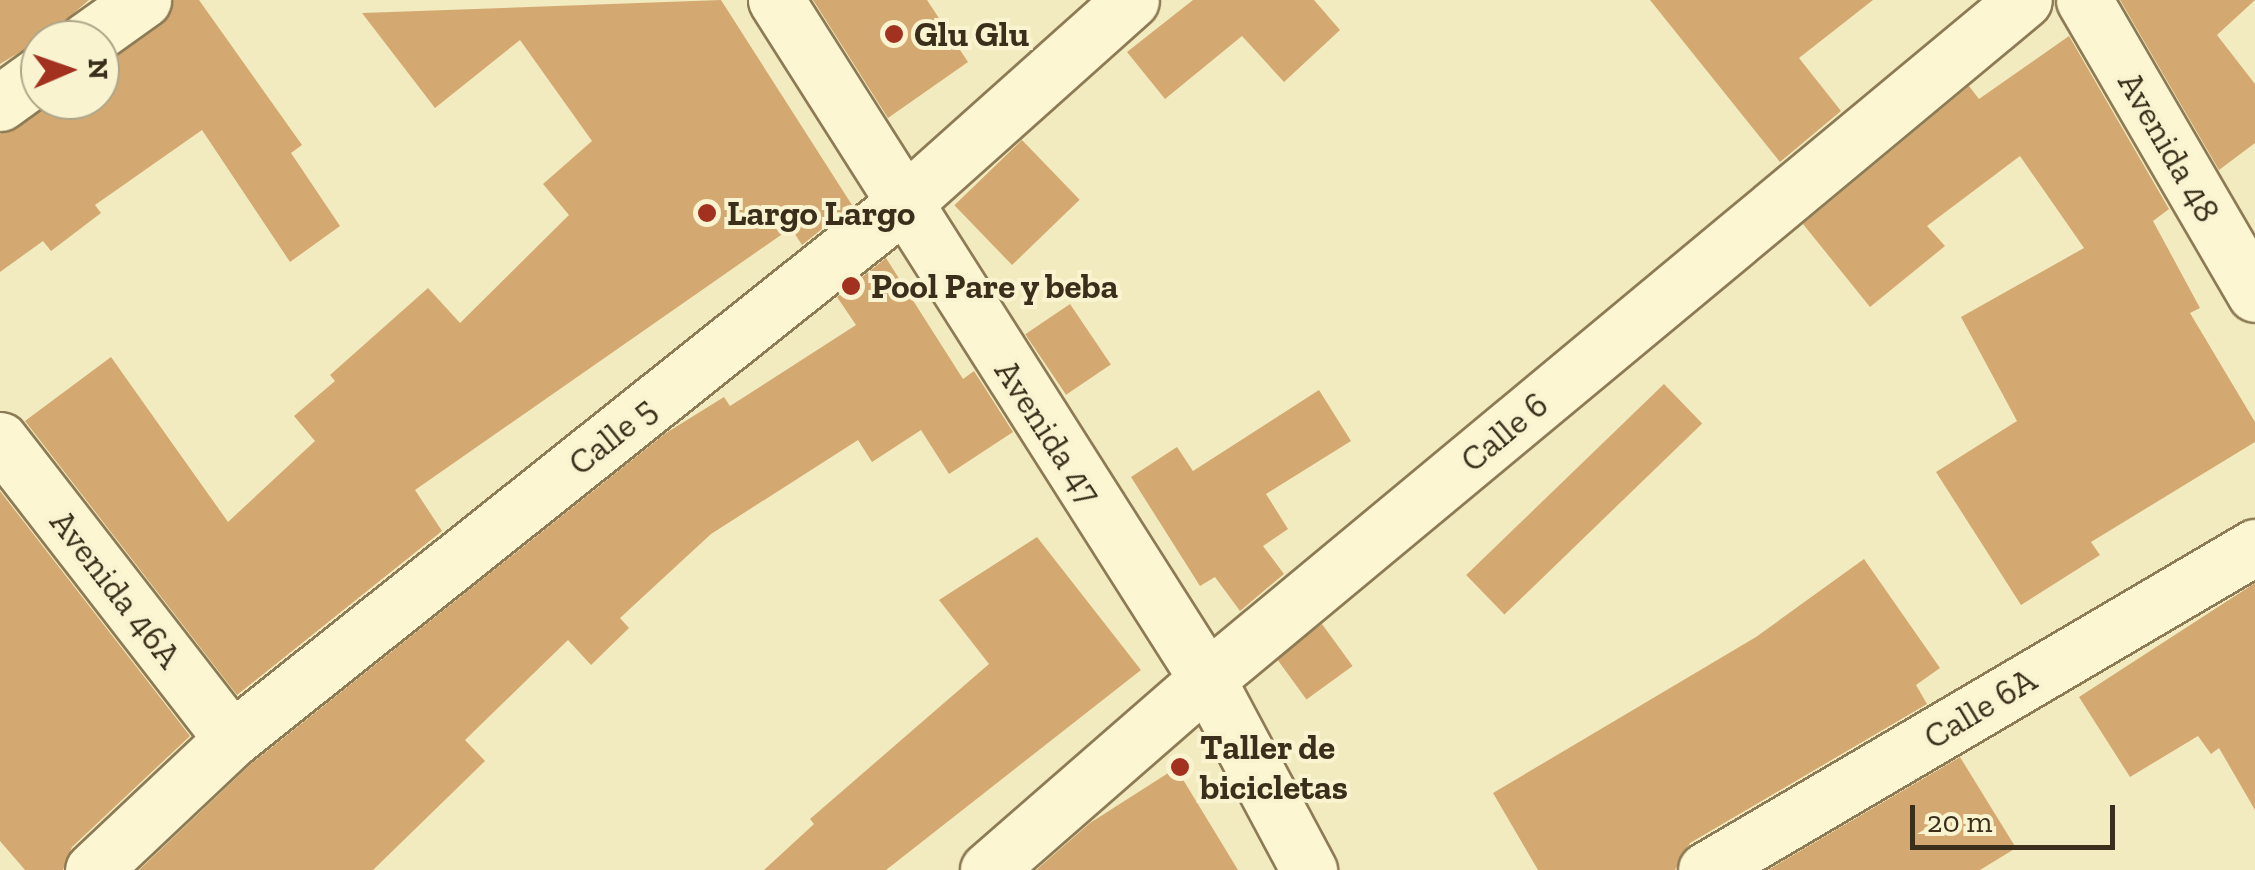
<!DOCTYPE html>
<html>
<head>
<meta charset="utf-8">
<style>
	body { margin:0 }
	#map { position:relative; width:2255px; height:870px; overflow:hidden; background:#f2ebbf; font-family:"Zilla Slab",serif }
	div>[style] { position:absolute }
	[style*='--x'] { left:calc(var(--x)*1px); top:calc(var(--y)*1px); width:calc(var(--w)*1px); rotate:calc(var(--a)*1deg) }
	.building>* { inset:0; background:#d4a971; transform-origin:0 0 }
	.roads { filter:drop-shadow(2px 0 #8d7b55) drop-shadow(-2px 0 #8d7b55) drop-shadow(0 2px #8d7b55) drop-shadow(0 -2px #8d7b55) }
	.minor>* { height:55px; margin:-27.5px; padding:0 27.5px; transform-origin:27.5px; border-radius:27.5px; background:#fcf6d3 }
	.tertiary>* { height:55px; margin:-27.5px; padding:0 27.5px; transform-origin:27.5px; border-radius:27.5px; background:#fcf6d3 }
	.dots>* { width:28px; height:28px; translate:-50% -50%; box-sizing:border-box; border:5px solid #f9f3d0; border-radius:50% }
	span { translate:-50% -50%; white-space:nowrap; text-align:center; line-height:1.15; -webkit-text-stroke:8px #f9f3d0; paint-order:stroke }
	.poi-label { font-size:35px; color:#3b2f1b; font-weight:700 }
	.left { translate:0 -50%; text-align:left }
	.street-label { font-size:35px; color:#3b2f1b }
	.north { position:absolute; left:20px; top:20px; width:100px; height:100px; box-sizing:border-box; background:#f9f3d0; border:2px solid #ada588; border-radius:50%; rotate:88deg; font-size:28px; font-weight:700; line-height:40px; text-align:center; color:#3b2f1b }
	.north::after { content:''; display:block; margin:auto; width:35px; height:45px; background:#a2321f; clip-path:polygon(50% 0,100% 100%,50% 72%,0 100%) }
	.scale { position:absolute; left:1910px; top:805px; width:205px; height:45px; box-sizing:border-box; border:5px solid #3b2f1b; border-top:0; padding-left:12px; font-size:30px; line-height:35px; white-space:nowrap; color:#3b2f1b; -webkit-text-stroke:8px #f9f3d0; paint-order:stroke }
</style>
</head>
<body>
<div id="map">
	<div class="building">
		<div style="clip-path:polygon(0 0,89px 0,59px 26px,56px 40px,40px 40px,0 64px)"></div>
		<div style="clip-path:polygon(174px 0,199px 0,302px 145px,291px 153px,340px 226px,290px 262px,202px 130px,95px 205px,101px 213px,51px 251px,43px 241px,0 272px,0 134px,57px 100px,100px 100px,100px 68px,161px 25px)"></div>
		<div style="clip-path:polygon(721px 0,852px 205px,802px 245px,791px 228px,415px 490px,442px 531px,237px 695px,25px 421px,111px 357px,228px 522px,315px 441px,294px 416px,335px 381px,330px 375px,428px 288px,460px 323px,569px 215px,543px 184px,592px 141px,520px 40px,435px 108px,362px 13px)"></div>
		<div style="clip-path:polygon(813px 0,927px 0,968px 62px,888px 118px)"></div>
		<div style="clip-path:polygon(1193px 0,1314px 0,1340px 30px,1284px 82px,1242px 36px,1165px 99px,1127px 52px)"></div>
		<div style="clip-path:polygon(1650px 0,1873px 0,1799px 58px,1841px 111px,1780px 162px)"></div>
		<div style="clip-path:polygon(2120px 0,2255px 0,2217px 35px,2255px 84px,2255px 143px,2219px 170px)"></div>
		<div style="clip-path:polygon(2069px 36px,2169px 209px,2153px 221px,2200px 308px,2190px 313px,2255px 422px,2255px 442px,2091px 542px,2100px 555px,2021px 605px,1936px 472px,2017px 421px,1961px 317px,2084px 248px,2020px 156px,1927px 226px,1945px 246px,1870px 307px,1803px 224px,1969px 86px,1979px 99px)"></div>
		<div style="left:1022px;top:140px;width:83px;height:94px;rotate:46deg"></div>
		<div style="clip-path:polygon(886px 258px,963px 379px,974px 371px,1013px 432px,949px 474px,921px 430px,872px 462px,858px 440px,711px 534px,620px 618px,629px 628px,591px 665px,568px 640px,465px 740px,485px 761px,373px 870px,139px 870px,252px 763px,666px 433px,724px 397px,730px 406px,856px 325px,837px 297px)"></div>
		<div style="left:1070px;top:304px;width:73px;height:54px;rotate:56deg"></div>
		<div style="left:1664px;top:384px;width:55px;height:275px;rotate:46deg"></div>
		<div style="clip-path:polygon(1319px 390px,1351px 441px,1266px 494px,1288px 529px,1263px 546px,1284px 574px,1240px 611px,1215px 577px,1200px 586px,1131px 477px,1177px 447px,1193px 471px)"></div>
		<div style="clip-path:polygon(0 491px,190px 736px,72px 847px,63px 870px,25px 870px,0 841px)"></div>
		<div style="clip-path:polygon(1037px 537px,1141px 670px,886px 870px,764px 870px,814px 824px,810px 819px,989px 664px,939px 600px)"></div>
		<div style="clip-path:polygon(1864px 559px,1940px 668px,1916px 685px,1927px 704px,1690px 843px,1675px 870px,1538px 870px,1493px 793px,1756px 637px)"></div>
		<div style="clip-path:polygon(2255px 583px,2255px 810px,2219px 748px,2211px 754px,2198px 736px,2130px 777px,2079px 697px)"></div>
		<div style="left:1322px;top:624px;width:52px;height:57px;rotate:54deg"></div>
		<div style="clip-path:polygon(1960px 757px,2016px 848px,1980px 870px,1768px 870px)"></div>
		<div style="clip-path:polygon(1176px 768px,1238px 870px,1036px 870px,1090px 823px)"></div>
	</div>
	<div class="roads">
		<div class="minor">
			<div style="--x:2084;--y:0;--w:340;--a:59.8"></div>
			<div style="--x:87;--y:40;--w:69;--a:-35.5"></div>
			<div style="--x:0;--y:103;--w:49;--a:-35.9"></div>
			<div style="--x:0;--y:440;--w:378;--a:52.2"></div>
			<div style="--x:93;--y:870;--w:191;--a:-43.3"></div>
			<div style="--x:232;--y:739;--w:857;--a:-38.56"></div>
			<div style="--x:902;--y:205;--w:307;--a:-41.8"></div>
			<div style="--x:988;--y:870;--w:291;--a:-41.1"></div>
			<div style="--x:1207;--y:679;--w:1062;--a:-39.73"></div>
			<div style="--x:1706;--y:870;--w:637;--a:-30.47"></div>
		</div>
		<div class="tertiary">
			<div style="--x:776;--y:0;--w:804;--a:57.59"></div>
			<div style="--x:1207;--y:679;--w:217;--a:61.9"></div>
		</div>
	</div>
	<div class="dots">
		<div style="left:894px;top:34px;background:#a2321f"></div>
		<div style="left:707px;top:213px;background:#a2321f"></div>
		<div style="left:851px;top:286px;background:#a2321f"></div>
		<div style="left:1180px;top:767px;background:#a2321f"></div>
	</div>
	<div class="poi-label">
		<span class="left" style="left:914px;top:34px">Glu Glu</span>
		<span class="left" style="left:727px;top:213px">Largo Largo</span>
		<span class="left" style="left:871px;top:286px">Pool Pare y beba</span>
		<span class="left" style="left:1200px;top:767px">Taller de<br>bicicletas</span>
	</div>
	<div class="street-label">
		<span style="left:2169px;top:147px;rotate:60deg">Avenida 48</span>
		<span style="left:1048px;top:432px;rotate:57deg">Avenida 47</span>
		<span style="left:1504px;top:432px;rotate:-40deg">Calle 6</span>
		<span style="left:612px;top:436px;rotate:-39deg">Calle 5</span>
		<span style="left:116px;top:589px;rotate:52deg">Avenida 46A</span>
		<span style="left:1980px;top:708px;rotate:-31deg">Calle 6A</span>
	</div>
	<div class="north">N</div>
	<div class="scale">20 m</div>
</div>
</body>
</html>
